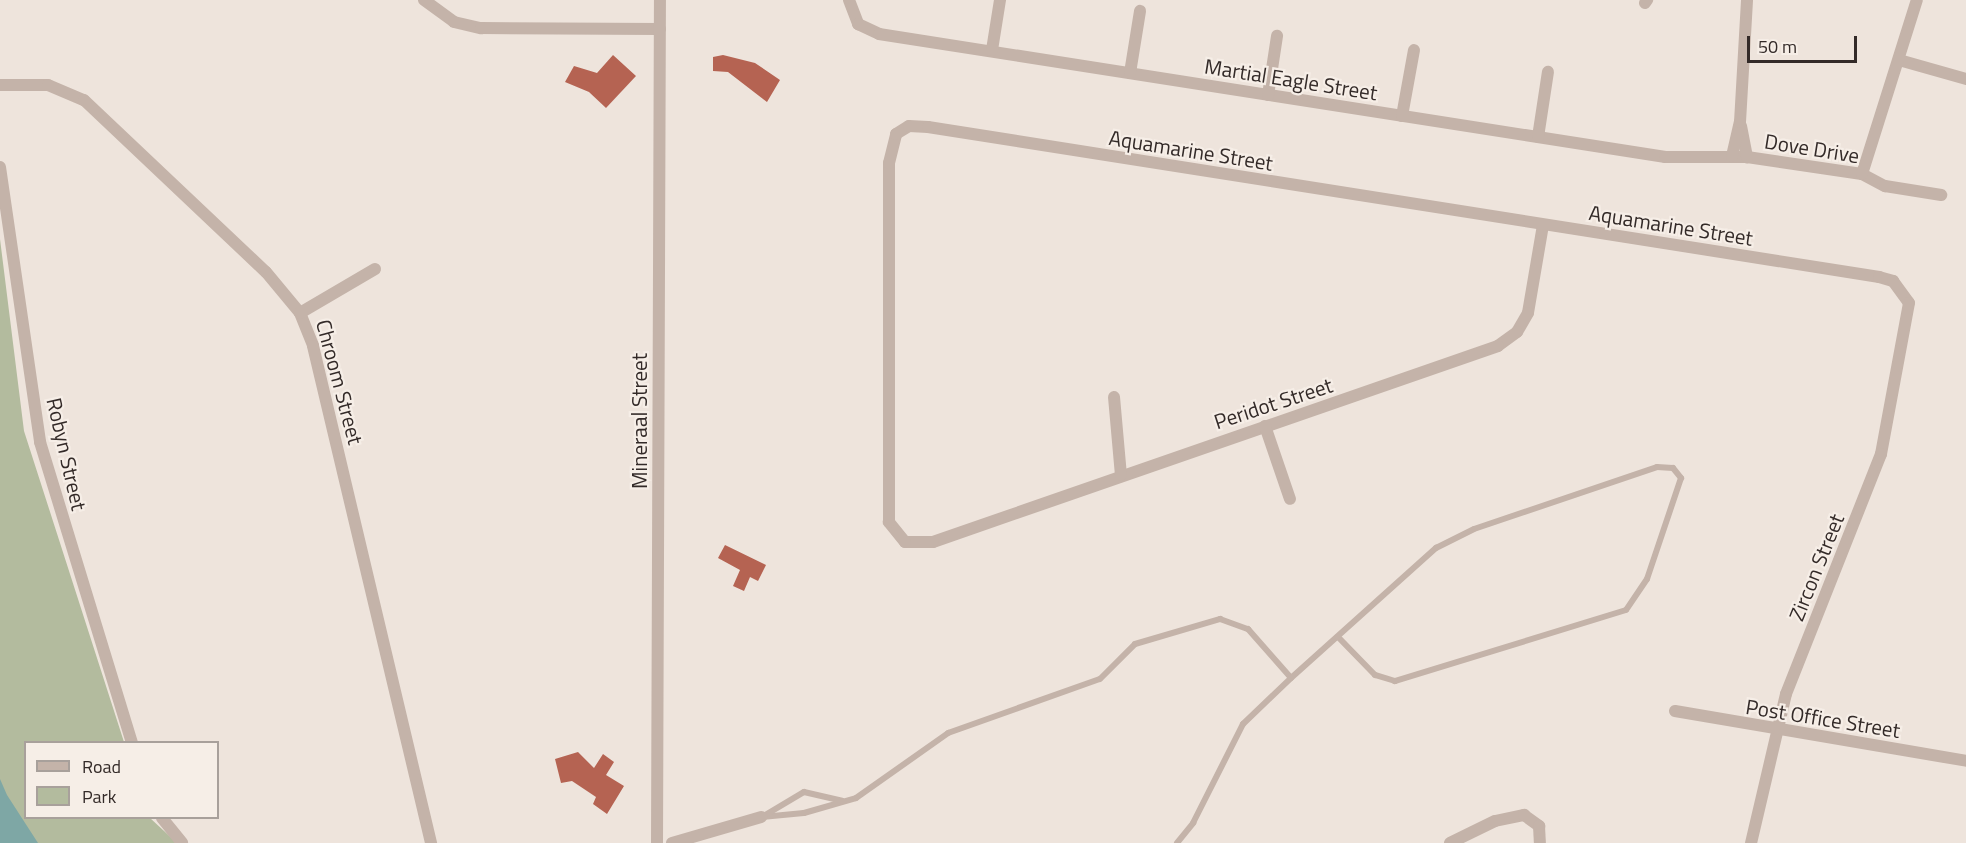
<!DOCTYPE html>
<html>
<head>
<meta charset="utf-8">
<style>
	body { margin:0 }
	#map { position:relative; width:1966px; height:843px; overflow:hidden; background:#eee4dc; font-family:"Titillium Web",sans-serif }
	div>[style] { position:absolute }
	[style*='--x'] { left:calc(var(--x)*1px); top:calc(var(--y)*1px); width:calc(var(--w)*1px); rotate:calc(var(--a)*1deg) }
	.green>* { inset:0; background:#b3bb9e }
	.water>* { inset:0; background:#7ea7a5 }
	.building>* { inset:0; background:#b56352 }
	.service>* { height:6px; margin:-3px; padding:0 3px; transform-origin:3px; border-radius:3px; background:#c4b3a9 }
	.minor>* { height:12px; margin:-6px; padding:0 6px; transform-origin:6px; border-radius:6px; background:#c4b3a9 }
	span { translate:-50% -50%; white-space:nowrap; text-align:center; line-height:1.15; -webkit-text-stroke:4.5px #f6eee7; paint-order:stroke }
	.street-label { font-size:21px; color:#332a28 }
	.legend { position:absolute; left:24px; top:741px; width:195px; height:78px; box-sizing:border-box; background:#f6eee7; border:2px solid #a8a09b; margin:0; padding:8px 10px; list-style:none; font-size:18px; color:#332a28 }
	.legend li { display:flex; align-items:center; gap:12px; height:30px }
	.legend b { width:30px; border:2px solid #a8a09b }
	.scale { position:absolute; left:1747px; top:36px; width:110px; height:27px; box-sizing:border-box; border:3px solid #332a28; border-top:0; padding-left:8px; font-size:18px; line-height:21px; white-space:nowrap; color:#332a28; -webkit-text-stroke:4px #f6eee7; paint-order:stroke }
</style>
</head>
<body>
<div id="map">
	<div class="green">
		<div style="clip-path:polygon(0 239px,24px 431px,124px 742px,26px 742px,26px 818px,150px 818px,177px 843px,20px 843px,0 813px)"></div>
	</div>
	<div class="water">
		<div style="clip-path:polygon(0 779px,7px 795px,38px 843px,0 843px)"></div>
	</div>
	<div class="building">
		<div style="clip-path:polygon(613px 55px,636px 76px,606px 108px,589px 92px,565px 82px,574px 66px,597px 73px)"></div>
		<div style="clip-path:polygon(723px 55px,755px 63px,780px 80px,767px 102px,728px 72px,713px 71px,713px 57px)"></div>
		<div style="clip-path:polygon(725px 545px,766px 565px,758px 581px,750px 577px,744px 591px,733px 586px,740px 570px,718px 558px)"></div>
		<div style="clip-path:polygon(578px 752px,594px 768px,603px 754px,614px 762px,606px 775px,624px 786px,607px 814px,593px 804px,596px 797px,572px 781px,561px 783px,555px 759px)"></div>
	</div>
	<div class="service">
		<div style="--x:761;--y:817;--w:43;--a:-5.3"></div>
		<div style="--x:804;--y:813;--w:54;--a:-16.1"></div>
		<div style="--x:856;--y:798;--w:113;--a:-35.2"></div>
		<div style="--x:948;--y:733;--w:161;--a:-19.6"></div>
		<div style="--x:1100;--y:679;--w:49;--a:-45"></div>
		<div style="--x:1135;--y:644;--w:89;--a:-16.4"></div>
		<div style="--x:1220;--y:619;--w:30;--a:20"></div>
		<div style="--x:1248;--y:629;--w:65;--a:48.7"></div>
		<div style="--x:762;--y:817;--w:49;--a:-30.8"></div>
		<div style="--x:804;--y:792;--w:39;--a:13"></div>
		<div style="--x:1177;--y:843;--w:26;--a:-51"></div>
		<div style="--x:1193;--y:823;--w:111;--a:-63.2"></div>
		<div style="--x:1243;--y:724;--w:66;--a:-43.8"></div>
		<div style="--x:1291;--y:678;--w:195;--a:-41.9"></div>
		<div style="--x:1436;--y:548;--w:42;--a:-26.6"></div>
		<div style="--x:1474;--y:529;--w:193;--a:-18.7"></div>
		<div style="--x:1657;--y:467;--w:16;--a:4"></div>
		<div style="--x:1673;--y:468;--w:13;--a:51"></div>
		<div style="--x:1681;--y:478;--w:107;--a:108.6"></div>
		<div style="--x:1647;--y:579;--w:37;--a:124"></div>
		<div style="--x:1626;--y:610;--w:242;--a:162.9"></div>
		<div style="--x:1395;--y:681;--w:21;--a:-163"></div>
		<div style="--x:1375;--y:675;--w:53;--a:-134.2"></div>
	</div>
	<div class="minor">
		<div style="--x:424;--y:0;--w:37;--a:36"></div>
		<div style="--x:454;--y:22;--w:28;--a:13"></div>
		<div style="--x:481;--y:28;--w:179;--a:0.3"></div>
		<div style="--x:849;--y:0;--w:26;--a:69"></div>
		<div style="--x:858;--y:24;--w:23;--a:25"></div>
		<div style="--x:879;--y:34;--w:796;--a:8.89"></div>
		<div style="--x:1665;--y:157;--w:82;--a:0"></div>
		<div style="--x:1747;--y:157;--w:116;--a:8.4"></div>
		<div style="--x:1862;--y:174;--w:26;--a:28"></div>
		<div style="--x:1885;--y:186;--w:57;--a:9.1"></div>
		<div style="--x:1645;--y:3;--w:4;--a:-56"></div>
		<div style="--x:992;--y:50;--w:51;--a:-80.9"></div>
		<div style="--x:1899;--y:60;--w:70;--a:15.8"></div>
		<div style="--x:1130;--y:73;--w:63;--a:-80.8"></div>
		<div style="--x:0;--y:85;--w:48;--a:0"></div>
		<div style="--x:48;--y:85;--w:39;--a:23"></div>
		<div style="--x:84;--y:100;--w:250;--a:43.4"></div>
		<div style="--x:266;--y:272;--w:53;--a:50.3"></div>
		<div style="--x:300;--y:313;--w:35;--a:68"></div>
		<div style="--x:313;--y:346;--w:511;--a:76.64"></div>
		<div style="--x:1268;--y:95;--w:60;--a:-81.3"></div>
		<div style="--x:1402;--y:116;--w:67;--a:-79.7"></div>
		<div style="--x:1741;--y:126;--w:32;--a:79"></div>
		<div style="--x:1538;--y:137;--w:66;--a:-81.3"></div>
		<div style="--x:1732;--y:156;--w:35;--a:-77"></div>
		<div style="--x:1740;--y:122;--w:122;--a:-86.7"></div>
		<div style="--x:0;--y:167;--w:278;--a:81.7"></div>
		<div style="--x:40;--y:442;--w:314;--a:73"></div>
		<div style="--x:1862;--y:174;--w:182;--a:-72.5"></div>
		<div style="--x:1543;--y:225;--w:89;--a:99.7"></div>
		<div style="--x:1528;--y:313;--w:22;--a:120"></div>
		<div style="--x:1517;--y:332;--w:24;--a:144"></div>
		<div style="--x:1498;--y:346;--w:598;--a:160.87"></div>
		<div style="--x:933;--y:542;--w:28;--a:180"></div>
		<div style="--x:905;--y:542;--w:26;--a:-129"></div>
		<div style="--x:889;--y:522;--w:359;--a:-90"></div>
		<div style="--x:889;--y:163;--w:30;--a:-76"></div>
		<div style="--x:896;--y:134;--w:15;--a:-32"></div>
		<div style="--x:909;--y:126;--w:19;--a:3"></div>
		<div style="--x:928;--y:127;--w:963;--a:8.96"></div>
		<div style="--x:1879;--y:277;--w:15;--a:16"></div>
		<div style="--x:1893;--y:281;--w:27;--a:54"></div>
		<div style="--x:1909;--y:303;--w:154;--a:100.5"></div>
		<div style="--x:1881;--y:454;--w:258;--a:111.6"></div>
		<div style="--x:1786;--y:694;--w:153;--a:103.2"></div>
		<div style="--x:300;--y:313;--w:87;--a:-30.4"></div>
		<div style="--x:1114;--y:397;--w:78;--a:84.9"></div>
		<div style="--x:1265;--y:426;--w:77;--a:71.1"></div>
		<div style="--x:1675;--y:711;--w:295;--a:9.7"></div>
		<div style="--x:162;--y:818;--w:32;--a:51"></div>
		<div style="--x:657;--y:843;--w:843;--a:-89.8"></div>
		<div style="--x:672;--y:843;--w:93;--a:-16.3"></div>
		<div style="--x:1450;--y:843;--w:50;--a:-26.1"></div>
		<div style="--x:1495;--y:821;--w:30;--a:-12"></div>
		<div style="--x:1524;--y:815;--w:19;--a:36"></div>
		<div style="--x:1539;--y:826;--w:17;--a:87"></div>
	</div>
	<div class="street-label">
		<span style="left:1291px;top:79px;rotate:9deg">Martial Eagle Street</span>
		<span style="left:1812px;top:148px;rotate:9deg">Dove Drive</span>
		<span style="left:1191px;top:150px;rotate:9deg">Aquamarine Street</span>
		<span style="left:1671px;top:225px;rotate:9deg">Aquamarine Street</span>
		<span style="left:340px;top:382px;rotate:75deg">Chroom Street</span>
		<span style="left:1273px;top:403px;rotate:-18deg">Peridot Street</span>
		<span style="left:639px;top:421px;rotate:-90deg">Mineraal Street</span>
		<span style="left:67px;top:454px;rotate:77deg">Robyn Street</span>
		<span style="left:1816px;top:567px;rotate:-68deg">Zircon Street</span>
		<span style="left:1823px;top:718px;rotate:9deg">Post Office Street</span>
	</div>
	<ul class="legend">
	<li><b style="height:8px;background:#c4b3a9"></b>Road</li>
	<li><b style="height:16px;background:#b3bb9e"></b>Park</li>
	</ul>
	<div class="scale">50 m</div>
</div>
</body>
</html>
